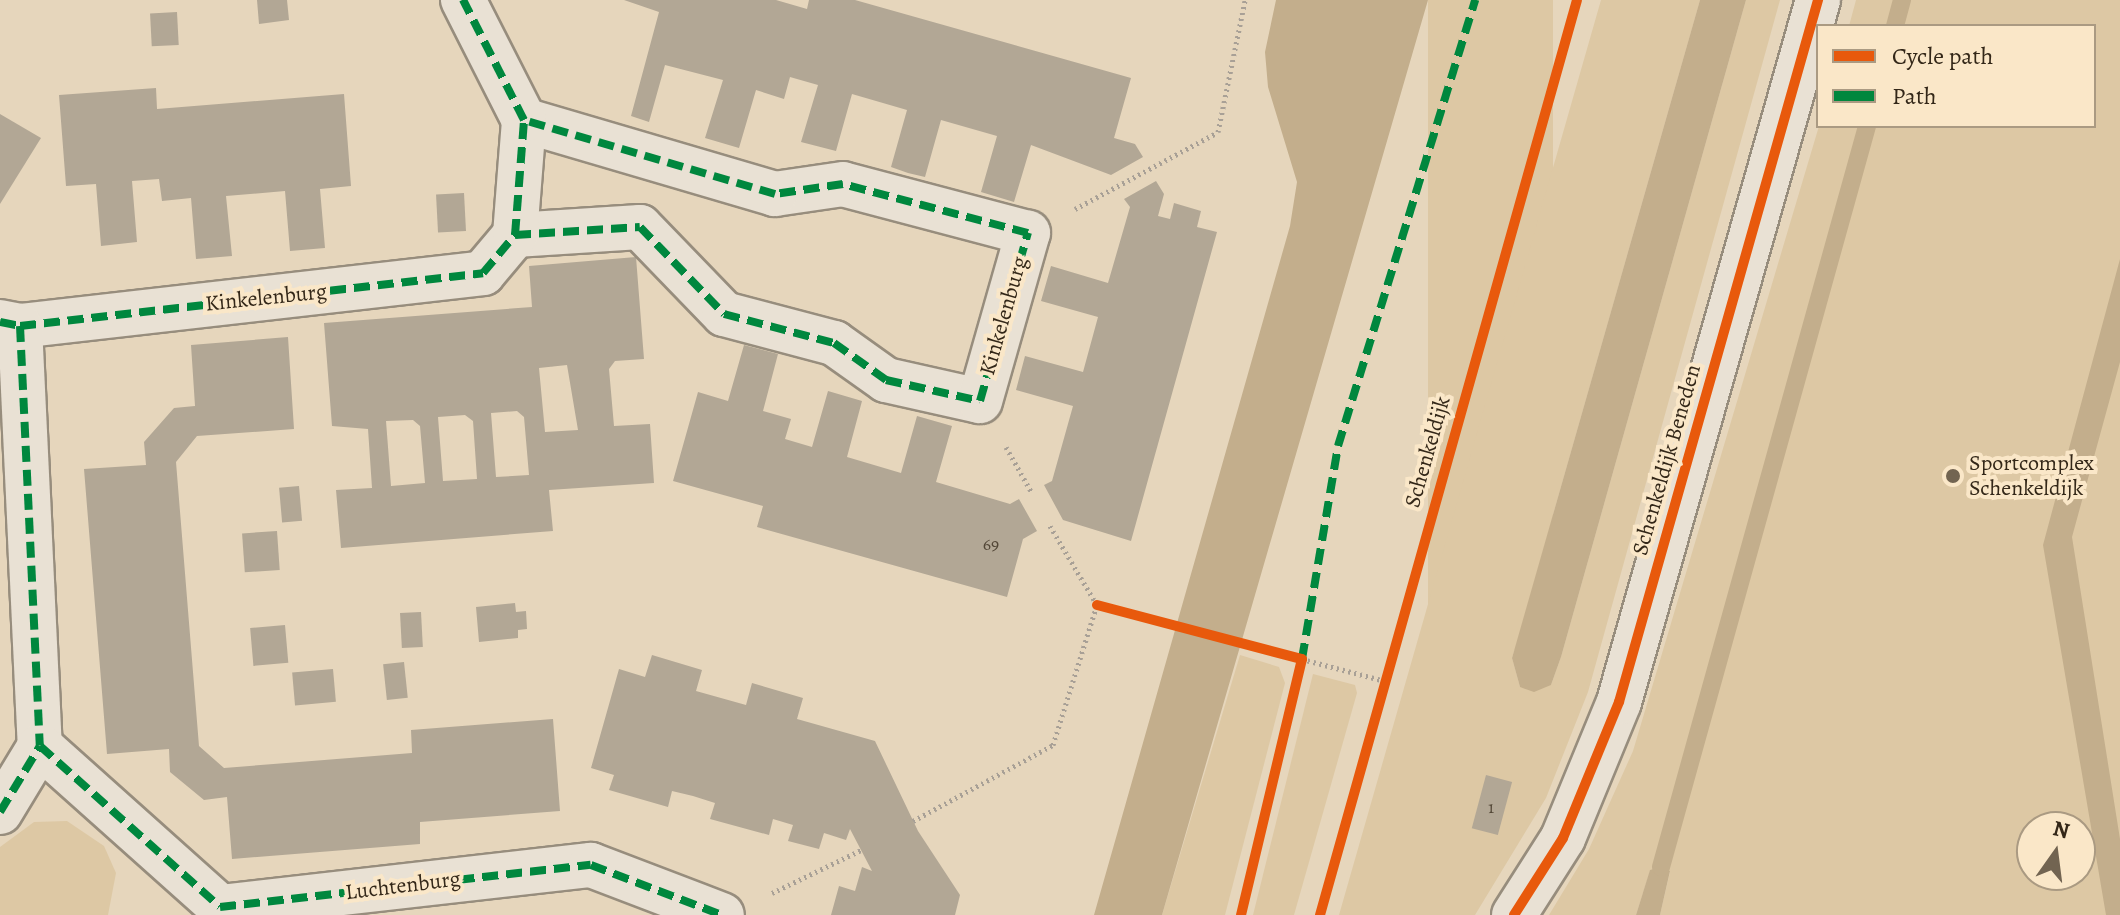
<!DOCTYPE html>
<html>
<head>
<meta charset="utf-8">
<style>
	body { margin:0 }
	#map { position:relative; width:2120px; height:915px; overflow:hidden; background:#e6d6bc; font-family:Alegreya,serif }
	div>[style] { position:absolute }
	[style*='--x'] { left:calc(var(--x)*1px); top:calc(var(--y)*1px); width:calc(var(--w)*1px); rotate:calc(var(--a)*1deg) }
	.green>* { inset:0; background:#ddc8a4; transform-origin:0 0 }
	.water>* { inset:0; background:#c3ae8c }
	.stream>* { height:18px; margin:-9px; padding:0 9px; transform-origin:9px; border-radius:9px; background:#c3ae8c }
	.building>* { inset:0; background:#b2a795; transform-origin:0 0 }
	.path>* { height:5px; margin-top:-2.5px; transform-origin:0; background:repeating-linear-gradient(90deg,#a8a096 0 2px,transparent 0 6px) }
	.roads { filter:drop-shadow(2px 0 #978d7d) drop-shadow(-2px 0 #978d7d) drop-shadow(0 2px #978d7d) drop-shadow(0 -2px #978d7d) }
	.minor>* { height:44px; margin:-22px; padding:0 22px; transform-origin:22px; border-radius:22px; background:#e9e1d4 }
	.quiet>* { height:8px; margin-top:-4px; transform-origin:0; background:repeating-linear-gradient(90deg,#00873e 0 16px,transparent 0 24px) }
	.cycleway>* { height:10px; margin:-5px; padding:0 5px; transform-origin:5px; border-radius:5px; background:#e8590c }
	.dots>* { width:22px; height:22px; translate:-50% -50%; box-sizing:border-box; border:4px solid #fae7c8; border-radius:50% }
	span { translate:-50% -50%; white-space:nowrap; text-align:center; line-height:1.15; -webkit-text-stroke:8px #fae7c8; paint-order:stroke }
	.number-label { font-size:18px; color:#534737 }
	.number-label span { -webkit-text-stroke-width:0 }
	.street-label { font-size:22px; color:#332718 }
	.poi-label { font-size:22px; color:#332718 }
	.left { translate:0 -50%; text-align:left }
	.legend { position:absolute; left:1816px; top:24px; width:280px; height:104px; box-sizing:border-box; background:#fae7c8; border:2px solid #aa9a82; margin:0; padding:10px 14px; list-style:none; font-size:24px; color:#332718 }
	.legend li { display:flex; align-items:center; gap:16px; height:40px }
	.legend b { width:40px; border:2px solid #aa9a82 }
	.north { position:absolute; left:2016px; top:811px; width:80px; height:80px; box-sizing:border-box; background:#fae7c8; border:2px solid #aa9a82; border-radius:50%; rotate:14deg; font-size:22px; font-weight:700; line-height:32px; text-align:center; color:#332718 }
	.north::after { content:''; display:block; margin:auto; width:28px; height:36px; background:#726451; clip-path:polygon(50% 0,100% 100%,50% 72%,0 100%) }
</style>
</head>
<body>
<div id="map">
	<div class="green">
		<div style="left:1428px;top:0;width:125px;height:650px"></div>
		<div style="clip-path:polygon(1601px 0,1700px 0,1512px 658px,1520px 687px,1551px 685px,1561px 657px,1746px 0,1780px 0,1588px 692px,1546px 798px,1475px 915px,1339px 915px)"></div>
		<div style="clip-path:polygon(evenodd,1856px 0,2120px 0,2120px 915px,1660px 915px,1670px 872px,1650px 871px,1636px 915px,1549px 915px,1589px 849px,1633px 751px,1819px 126px,2094px 126px,2094px 26px,1849px 26px,1856px 0,2032px 827px,2080px 827px,2080px 875px,2032px 875px,2032px 827px)"></div>
		<div style="clip-path:polygon(1240px 655px,1279px 667px,1285px 683px,1225px 915px,1162px 915px)"></div>
		<div style="clip-path:polygon(1313px 674px,1355px 685px,1357px 693px,1294px 915px,1253px 915px)"></div>
		<div style="clip-path:polygon(67px 821px,104px 846px,116px 873px,108px 915px,0 915px,0 847px,34px 822px)"></div>
	</div>
	<div class="water">
		<div style="clip-path:polygon(1276px 0,1428px 0,1162px 915px,1094px 915px,1290px 226px,1297px 182px,1268px 87px,1265px 52px)"></div>
		<div style="clip-path:polygon(1700px 0,1746px 0,1561px 657px,1551px 685px,1534px 692px,1520px 687px,1512px 658px)"></div>
		<div style="clip-path:polygon(2120px 259px,2120px 362px,2072px 537px,2120px 839px,2120px 915px,2106px 915px,2043px 545px)"></div>
		<div style="clip-path:polygon(1661px 867px,1670px 871px,1660px 915px,1636px 915px,1650px 870px)"></div>
	</div>
	<div class="stream">
		<div style="--x:1895;--y:26;--w:27;--a:-75"></div>
		<div style="--x:1661;--y:867;--w:769;--a:-74.46"></div>
	</div>
	<div class="building">
		<div style="clip-path:polygon(257px 0,287px 0,289px 20px,259px 24px)"></div>
		<div style="clip-path:polygon(624px 0,776px 0,807px 9px,809px 0,855px 0,1131px 78px,1114px 138px,1135px 144px,1143px 157px,1111px 175px,1031px 145px,1014px 202px,981px 192px,997px 136px,941px 120px,925px 177px,908px 173px,891px 167px,907px 110px,852px 94px,836px 151px,801px 142px,818px 85px,790px 77px,784px 99px,756px 90px,739px 148px,705px 138px,723px 80px,665px 65px,649px 122px,631px 116px,659px 12px)"></div>
		<div style="left:177px;top:12px;width:33px;height:27px;rotate:87deg"></div>
		<div style="clip-path:polygon(156px 88px,157px 109px,344px 94px,351px 186px,320px 189px,325px 248px,290px 251px,285px 191px,226px 196px,232px 256px,196px 259px,191px 198px,162px 201px,159px 179px,132px 181px,137px 242px,101px 246px,96px 184px,66px 186px,59px 95px)"></div>
		<div style="clip-path:polygon(0 114px,41px 138px,0 204px)"></div>
		<div style="clip-path:polygon(1156px 181px,1164px 194px,1158px 216px,1170px 219px,1174px 203px,1201px 211px,1197px 227px,1217px 232px,1131px 541px,1063px 520px,1044px 485px,1052px 481px,1073px 406px,1016px 390px,1025px 356px,1083px 372px,1098px 317px,1041px 301px,1051px 266px,1108px 283px,1130px 207px,1124px 199px)"></div>
		<div style="left:464px;top:193px;width:38px;height:28px;rotate:87deg"></div>
		<div style="clip-path:polygon(evenodd,636px 257px,644px 359px,615px 361px,609px 369px,614px 426px,650px 424px,654px 483px,549px 490px,553px 531px,341px 548px,336px 490px,372px 488px,368px 429px,332px 426px,324px 323px,532px 307px,529px 266px,636px 257px,567px 365px,578px 430px,545px 432px,539px 368px,567px 365px,636px 257px,517px 411px,524px 417px,529px 475px,496px 477px,491px 413px,517px 411px,636px 257px,465px 415px,473px 421px,477px 479px,443px 481px,438px 417px,465px 415px,636px 257px,413px 420px,420px 426px,425px 483px,391px 486px,386px 421px,413px 420px)"></div>
		<div style="clip-path:polygon(288px 337px,294px 429px,197px 436px,176px 462px,199px 746px,224px 768px,412px 753px,411px 730px,553px 719px,560px 811px,420px 822px,420px 844px,232px 859px,227px 797px,204px 800px,170px 772px,169px 749px,107px 754px,84px 469px,146px 465px,144px 442px,174px 408px,195px 406px,191px 345px)"></div>
		<div style="clip-path:polygon(744px 345px,778px 354px,763px 411px,791px 419px,785px 439px,812px 447px,828px 391px,862px 401px,847px 457px,901px 473px,917px 416px,952px 426px,936px 482px,1010px 504px,1019px 499px,1037px 531px,1023px 539px,1007px 597px,757px 527px,763px 506px,673px 481px,698px 392px,728px 401px)"></div>
		<div style="left:299px;top:486px;width:35px;height:20px;rotate:85deg"></div>
		<div style="left:277px;top:531px;width:39px;height:35px;rotate:86deg"></div>
		<div style="clip-path:polygon(515px 603px,516px 612px,526px 611px,527px 629px,518px 630px,518px 638px,479px 642px,476px 607px)"></div>
		<div style="left:421px;top:612px;width:35px;height:21px;rotate:87deg"></div>
		<div style="left:285px;top:625px;width:38px;height:35px;rotate:85deg"></div>
		<div style="clip-path:polygon(652px 655px,702px 670px,696px 691px,746px 705px,752px 683px,803px 698px,797px 719px,875px 741px,918px 831px,960px 895px,955px 915px,831px 915px,839px 886px,855px 891px,862px 867px,872px 871px,850px 829px,846px 840px,824px 833px,819px 849px,788px 841px,793px 825px,773px 819px,769px 835px,710px 819px,715px 803px,693px 796px,672px 791px,668px 807px,609px 790px,614px 775px,591px 768px,619px 669px,645px 677px)"></div>
		<div style="left:404px;top:662px;width:36px;height:21px;rotate:84deg"></div>
		<div style="left:333px;top:669px;width:33px;height:41px;rotate:85deg"></div>
		<div style="left:1486px;top:775px;width:27px;height:55px;rotate:15deg"></div>
	</div>
	<div class="path">
		<div style="--x:1075;--y:209;--w:162;--a:-28.3"></div>
		<div style="--x:1218;--y:132;--w:135;--a:-78.4"></div>
		<div style="--x:1006;--y:447;--w:53;--a:60.5"></div>
		<div style="--x:1302;--y:659;--w:86;--a:14.8"></div>
		<div style="--x:913;--y:821;--w:159;--a:-28.5"></div>
		<div style="--x:1053;--y:745;--w:147;--a:-72.6"></div>
		<div style="--x:1097;--y:605;--w:94;--a:-120.7"></div>
		<div style="--x:772;--y:893;--w:99;--a:-25.8"></div>
	</div>
	<div class="roads">
		<div class="minor">
			<div style="--x:515;--y:235;--w:125;--a:-3.7"></div>
			<div style="--x:640;--y:227;--w:121;--a:46"></div>
			<div style="--x:724;--y:314;--w:114;--a:14.8"></div>
			<div style="--x:834;--y:343;--w:64;--a:35.4"></div>
			<div style="--x:886;--y:380;--w:96;--a:12.6"></div>
			<div style="--x:980;--y:401;--w:175;--a:-74.1"></div>
			<div style="--x:1028;--y:233;--w:191;--a:-165.2"></div>
			<div style="--x:843;--y:184;--w:69;--a:171.6"></div>
			<div style="--x:775;--y:194;--w:262;--a:-163.6"></div>
			<div style="--x:0;--y:322;--w:20;--a:11"></div>
			<div style="--x:20;--y:326;--w:466;--a:-6.5"></div>
			<div style="--x:483;--y:273;--w:50;--a:-49.9"></div>
			<div style="--x:515;--y:235;--w:115;--a:-85.5"></div>
			<div style="--x:524;--y:120;--w:135;--a:-116.9"></div>
			<div style="--x:20;--y:326;--w:420;--a:87.3"></div>
			<div style="--x:40;--y:746;--w:241;--a:41.8"></div>
			<div style="--x:220;--y:907;--w:373;--a:-6.5"></div>
			<div style="--x:591;--y:865;--w:140;--a:20.9"></div>
			<div style="--x:0;--y:812;--w:77;--a:-58.8"></div>
			<div style="--x:1514;--y:915;--w:91;--a:-57.5"></div>
			<div style="--x:1563;--y:838;--w:147;--a:-67.6"></div>
			<div style="--x:1619;--y:702;--w:730;--a:-74.17"></div>
		</div>
	</div>
	<div class="quiet">
		<div style="--x:515;--y:235;--w:125;--a:-3.7"></div>
		<div style="--x:640;--y:227;--w:121;--a:46"></div>
		<div style="--x:724;--y:314;--w:114;--a:14.8"></div>
		<div style="--x:834;--y:343;--w:64;--a:35.4"></div>
		<div style="--x:886;--y:380;--w:96;--a:12.6"></div>
		<div style="--x:980;--y:401;--w:175;--a:-74.1"></div>
		<div style="--x:1028;--y:233;--w:191;--a:-165.2"></div>
		<div style="--x:843;--y:184;--w:69;--a:171.6"></div>
		<div style="--x:775;--y:194;--w:262;--a:-163.6"></div>
		<div style="--x:0;--y:322;--w:20;--a:11"></div>
		<div style="--x:20;--y:326;--w:466;--a:-6.5"></div>
		<div style="--x:483;--y:273;--w:50;--a:-49.9"></div>
		<div style="--x:515;--y:235;--w:115;--a:-85.5"></div>
		<div style="--x:524;--y:120;--w:135;--a:-116.9"></div>
		<div style="--x:20;--y:326;--w:420;--a:87.3"></div>
		<div style="--x:40;--y:746;--w:241;--a:41.8"></div>
		<div style="--x:220;--y:907;--w:373;--a:-6.5"></div>
		<div style="--x:591;--y:865;--w:140;--a:20.9"></div>
		<div style="--x:1302;--y:659;--w:216;--a:-80.4"></div>
		<div style="--x:1338;--y:446;--w:467;--a:-72.9"></div>
		<div style="--x:0;--y:812;--w:77;--a:-58.8"></div>
	</div>
	<div class="cycleway">
		<div style="--x:1097;--y:605;--w:212;--a:14.8"></div>
		<div style="--x:1302;--y:659;--w:263;--a:103.4"></div>
		<div style="--x:1320;--y:915;--w:950;--a:-74.31"></div>
		<div style="--x:1514;--y:915;--w:91;--a:-57.5"></div>
		<div style="--x:1563;--y:838;--w:147;--a:-67.6"></div>
		<div style="--x:1619;--y:702;--w:730;--a:-74.17"></div>
	</div>
	<div class="dots">
		<div style="left:1953px;top:476px;background:#726451"></div>
	</div>
	<div class="number-label">
		<span style="left:991px;top:544px">69</span>
		<span style="left:1491px;top:807px">1</span>
	</div>
	<div class="street-label">
		<span style="left:266px;top:298px;rotate:-6deg">Kinkelenburg</span>
		<span style="left:1004px;top:316px;rotate:-74deg">Kinkelenburg</span>
		<span style="left:1428px;top:452px;rotate:-74deg">Schenkeldijk</span>
		<span style="left:1667px;top:460px;rotate:-74deg">Schenkeldijk Beneden</span>
		<span style="left:403px;top:886px;rotate:-7deg">Luchtenburg</span>
	</div>
	<div class="poi-label">
		<span class="left" style="left:1969px;top:476px">Sportcomplex<br>Schenkeldijk</span>
	</div>
	<ul class="legend">
	<li><b style="height:10px;background:#e8590c"></b>Cycle path</li>
	<li><b style="height:10px;background:#00873e"></b>Path</li>
	</ul>
	<div class="north">N</div>
</div>
</body>
</html>
